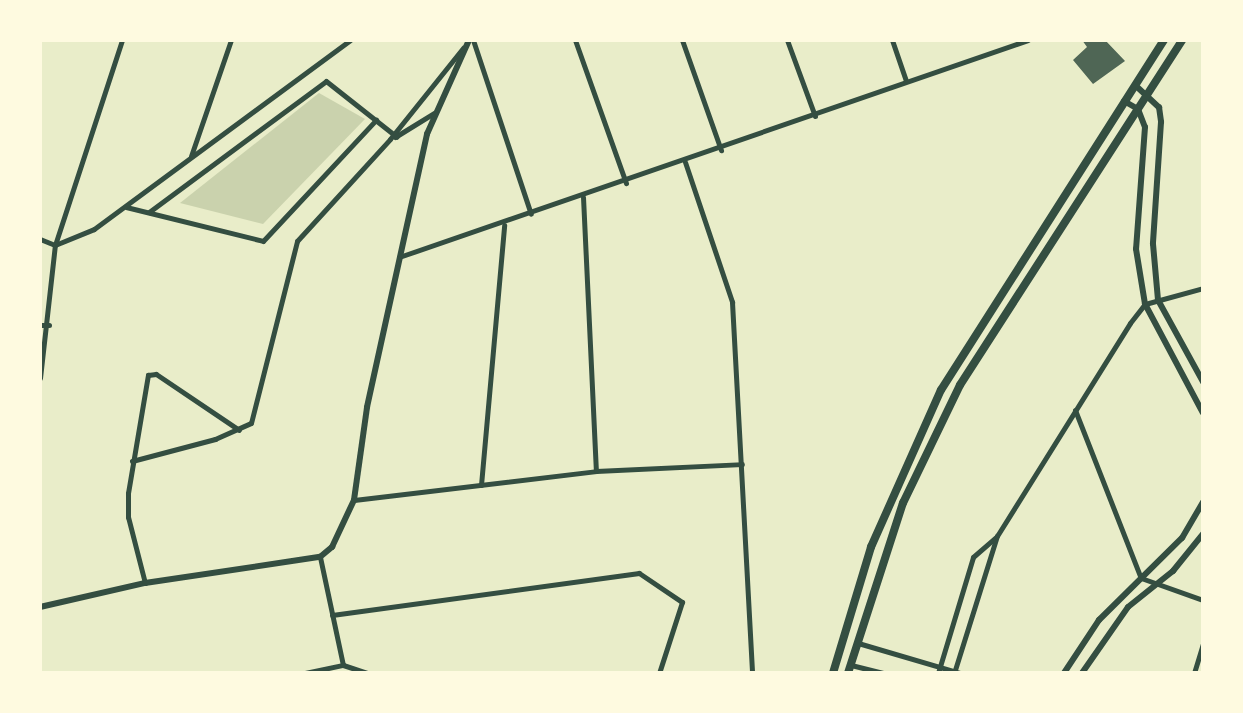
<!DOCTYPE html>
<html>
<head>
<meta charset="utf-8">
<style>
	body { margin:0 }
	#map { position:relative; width:1243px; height:713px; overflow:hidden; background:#e9edc9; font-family:"Space Grotesk",sans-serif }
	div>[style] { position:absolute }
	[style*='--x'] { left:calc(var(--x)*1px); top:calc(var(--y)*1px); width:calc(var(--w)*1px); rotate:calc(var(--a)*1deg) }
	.green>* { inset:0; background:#cad2ad }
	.building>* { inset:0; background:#4f6655 }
	.minor>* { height:5px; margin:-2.5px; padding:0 2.5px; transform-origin:2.5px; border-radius:2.5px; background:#344e41 }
	.tertiary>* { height:6px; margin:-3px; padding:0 3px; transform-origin:3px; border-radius:3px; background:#344e41 }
	.primary>* { height:8px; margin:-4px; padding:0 4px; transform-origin:4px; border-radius:4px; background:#344e41 }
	span { translate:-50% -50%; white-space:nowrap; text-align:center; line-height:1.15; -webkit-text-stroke:8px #fefae0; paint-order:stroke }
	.frame { position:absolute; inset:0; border:42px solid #fefae0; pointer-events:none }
</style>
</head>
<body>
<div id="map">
	<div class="green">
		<div style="clip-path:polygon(319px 93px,365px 119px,263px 224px,180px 203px)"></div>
	</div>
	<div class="building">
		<div style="clip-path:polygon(1082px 40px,1105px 40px,1125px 61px,1093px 84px,1073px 60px,1087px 47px)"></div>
	</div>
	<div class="minor">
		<div style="--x:473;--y:40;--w:183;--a:71.6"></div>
		<div style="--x:575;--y:40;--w:152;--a:70.4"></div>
		<div style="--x:682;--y:40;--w:117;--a:70.5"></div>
		<div style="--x:787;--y:40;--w:81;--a:69.8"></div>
		<div style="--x:892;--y:40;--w:43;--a:71.1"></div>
		<div style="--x:395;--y:137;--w:46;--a:-31.6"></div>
		<div style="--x:191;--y:156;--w:123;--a:-71"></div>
		<div style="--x:685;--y:162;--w:148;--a:71.4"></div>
		<div style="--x:732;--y:302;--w:372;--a:86.9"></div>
		<div style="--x:583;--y:197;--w:274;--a:87.3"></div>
		<div style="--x:126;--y:207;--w:141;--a:13.9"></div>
		<div style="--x:263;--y:241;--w:166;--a:-47"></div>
		<div style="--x:149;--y:212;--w:220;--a:-36.5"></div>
		<div style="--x:326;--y:81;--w:90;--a:38.3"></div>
		<div style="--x:40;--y:239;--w:16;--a:22"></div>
		<div style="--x:55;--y:245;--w:42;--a:-22.3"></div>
		<div style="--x:94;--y:229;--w:318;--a:-36.4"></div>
		<div style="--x:399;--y:257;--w:665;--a:-19.03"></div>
		<div style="--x:40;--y:325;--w:9;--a:0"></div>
		<div style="--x:40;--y:378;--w:134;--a:-83.6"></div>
		<div style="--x:55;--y:245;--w:216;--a:-71.9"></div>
		<div style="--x:1075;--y:410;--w:180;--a:68.6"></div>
		<div style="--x:1141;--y:578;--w:66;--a:19.5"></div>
		<div style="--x:132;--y:461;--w:86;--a:-14.8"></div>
		<div style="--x:215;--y:439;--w:39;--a:-24"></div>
		<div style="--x:251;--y:423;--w:188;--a:-75.8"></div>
		<div style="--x:297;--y:241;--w:138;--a:-47.6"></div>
		<div style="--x:390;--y:139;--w:117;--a:-51.3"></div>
		<div style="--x:481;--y:485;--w:261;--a:-84.9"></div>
		<div style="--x:354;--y:500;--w:244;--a:-6.8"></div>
		<div style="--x:596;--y:471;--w:146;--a:-2.7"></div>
		<div style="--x:320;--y:557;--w:110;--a:78"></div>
		<div style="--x:343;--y:665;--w:26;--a:18"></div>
		<div style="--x:145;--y:583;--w:68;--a:-104.4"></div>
		<div style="--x:128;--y:517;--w:24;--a:-90"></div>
		<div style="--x:128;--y:493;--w:120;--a:-80.4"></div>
		<div style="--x:148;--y:375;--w:8;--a:-7"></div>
		<div style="--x:156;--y:374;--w:100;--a:34"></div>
		<div style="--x:332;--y:615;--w:310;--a:-7.8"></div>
		<div style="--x:639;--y:573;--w:52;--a:34"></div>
		<div style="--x:682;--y:602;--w:75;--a:107.9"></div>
		<div style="--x:858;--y:643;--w:106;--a:16.4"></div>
		<div style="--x:851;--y:665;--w:34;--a:14"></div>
		<div style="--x:305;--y:673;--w:39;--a:-12"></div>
		<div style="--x:608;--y:673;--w:19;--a:0"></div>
		<div style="--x:938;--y:673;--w:121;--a:-73.2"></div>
		<div style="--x:973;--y:557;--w:30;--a:-41"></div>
		<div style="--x:954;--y:673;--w:144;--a:-72.6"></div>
		<div style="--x:997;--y:536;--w:251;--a:-58"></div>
		<div style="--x:1130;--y:323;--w:24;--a:-52"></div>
		<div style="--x:1145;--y:304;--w:60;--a:-15.4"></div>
		<div style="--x:1194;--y:673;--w:30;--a:-73"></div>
	</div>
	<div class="tertiary">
		<div style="--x:1135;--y:85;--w:33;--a:43"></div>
		<div style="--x:1159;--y:107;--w:15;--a:82"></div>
		<div style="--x:1161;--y:122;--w:122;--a:93.8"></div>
		<div style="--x:1153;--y:244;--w:56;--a:84.9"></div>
		<div style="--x:1158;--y:300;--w:94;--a:61.2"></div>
		<div style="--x:1124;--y:101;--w:16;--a:30"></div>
		<div style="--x:1138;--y:109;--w:19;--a:69"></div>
		<div style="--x:1145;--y:127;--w:122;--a:94.2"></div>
		<div style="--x:1136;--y:249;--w:56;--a:80.7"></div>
		<div style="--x:1145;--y:304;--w:123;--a:62"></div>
		<div style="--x:40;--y:607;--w:108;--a:-12.9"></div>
		<div style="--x:145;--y:583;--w:177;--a:-8.5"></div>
		<div style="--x:320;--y:557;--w:16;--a:-40"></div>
		<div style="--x:332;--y:547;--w:52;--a:-64.9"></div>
		<div style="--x:354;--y:500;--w:94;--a:-82"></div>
		<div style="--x:367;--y:407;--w:280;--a:-77.6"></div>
		<div style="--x:427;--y:134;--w:103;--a:-65.9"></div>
		<div style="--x:1064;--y:673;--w:64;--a:-56.6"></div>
		<div style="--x:1099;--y:620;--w:117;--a:-44.7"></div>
		<div style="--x:1182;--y:538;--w:42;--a:-59.7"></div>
		<div style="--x:1082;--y:673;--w:80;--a:-55.1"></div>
		<div style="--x:1128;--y:607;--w:58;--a:-38.7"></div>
		<div style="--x:1173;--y:571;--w:48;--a:-51"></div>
	</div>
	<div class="primary">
		<div style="--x:833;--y:673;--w:132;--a:-73.2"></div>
		<div style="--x:871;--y:547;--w:172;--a:-66"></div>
		<div style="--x:941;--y:390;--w:415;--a:-57.5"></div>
		<div style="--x:848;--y:673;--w:179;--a:-72.1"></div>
		<div style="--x:903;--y:503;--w:131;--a:-64.2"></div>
		<div style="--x:960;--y:385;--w:410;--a:-57.2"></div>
	</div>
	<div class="frame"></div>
</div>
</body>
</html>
